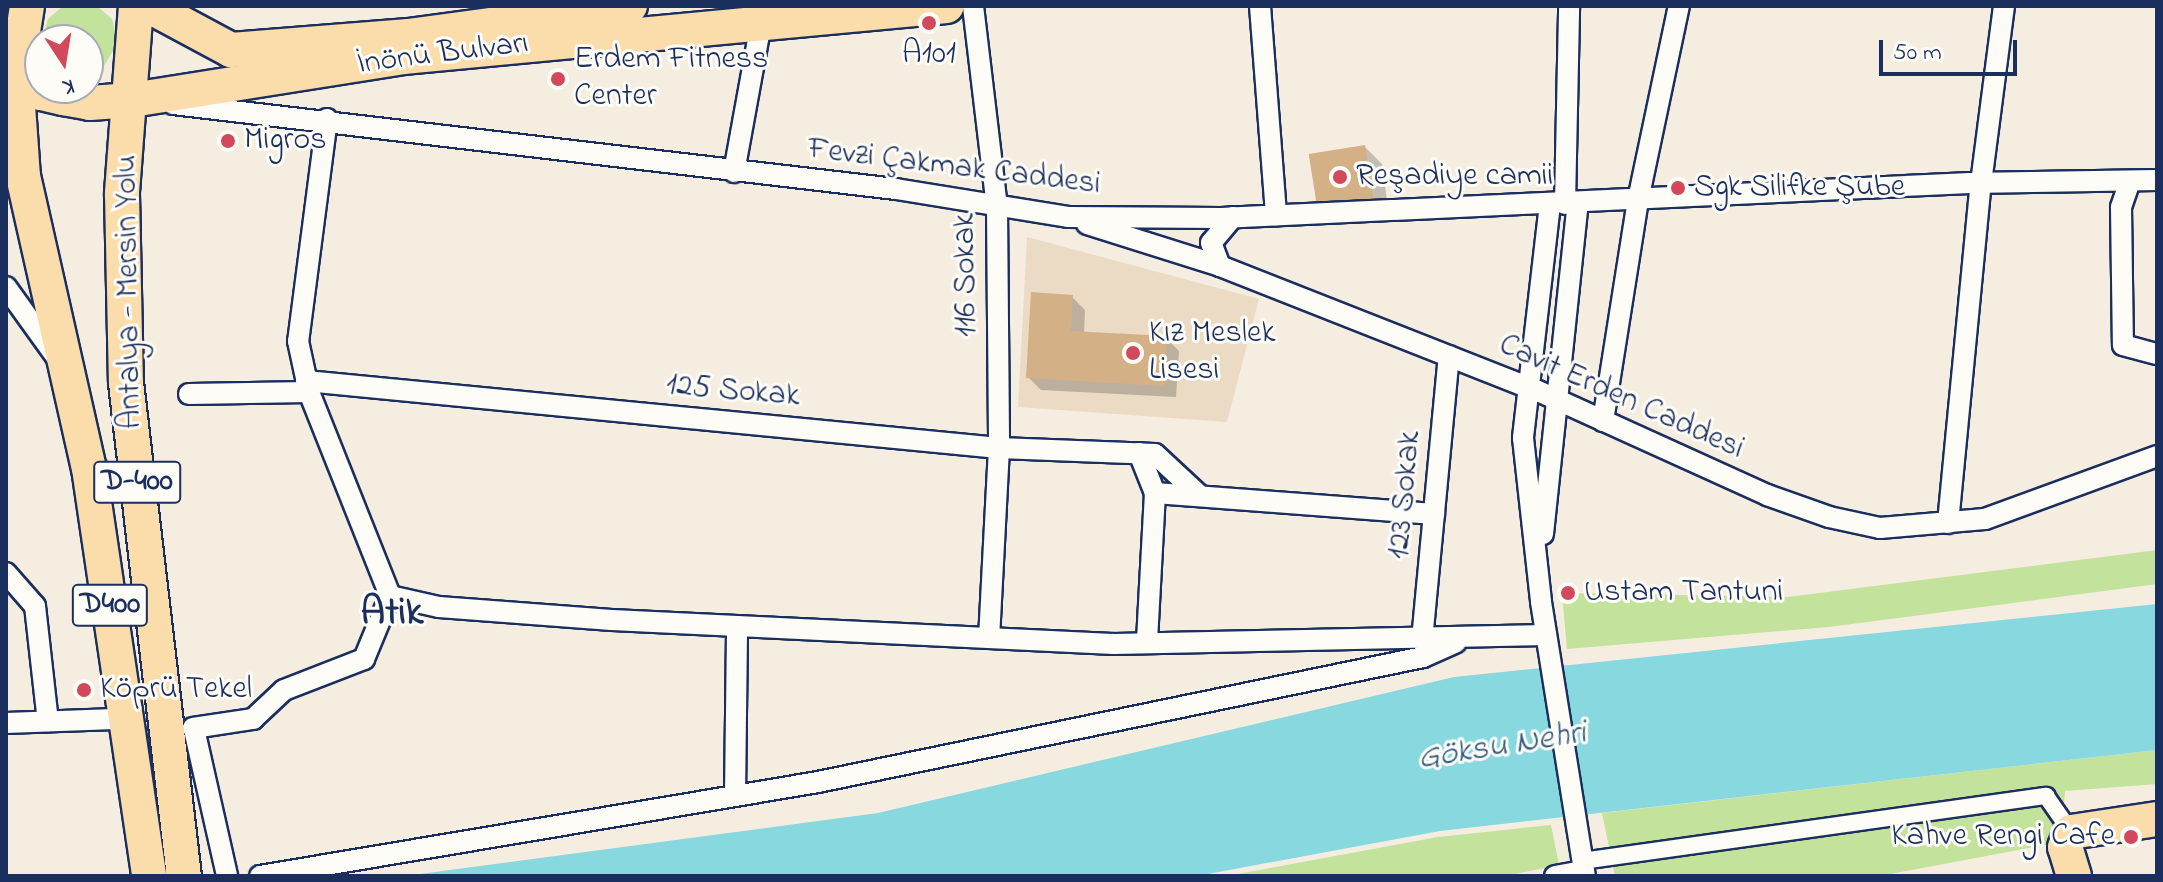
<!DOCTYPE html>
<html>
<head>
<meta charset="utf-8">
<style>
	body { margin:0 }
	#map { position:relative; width:2163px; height:882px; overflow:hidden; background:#f5ede0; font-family:"Indie Flower",sans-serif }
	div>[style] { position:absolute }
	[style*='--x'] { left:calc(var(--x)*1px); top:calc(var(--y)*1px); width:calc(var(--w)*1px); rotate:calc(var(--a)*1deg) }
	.built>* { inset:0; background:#ebdbc5 }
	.green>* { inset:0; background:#c3e29b }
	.water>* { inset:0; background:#87d9df }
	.shadow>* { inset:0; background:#0003 }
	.building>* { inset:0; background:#d4b086; transform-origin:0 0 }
	.roads { filter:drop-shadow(2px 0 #1b2f5e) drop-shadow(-2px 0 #1b2f5e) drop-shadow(0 2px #1b2f5e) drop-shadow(0 -2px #1b2f5e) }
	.pedestrian>* { height:16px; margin:-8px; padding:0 8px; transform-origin:8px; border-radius:8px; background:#fdfcf7 }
	.minor>* { height:20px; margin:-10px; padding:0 10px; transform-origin:10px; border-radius:10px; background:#fdfcf7 }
	.primary>* { height:34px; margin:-17px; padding:0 17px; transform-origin:17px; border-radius:17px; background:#faddab }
	.trunk>* { height:34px; margin:-17px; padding:0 17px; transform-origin:17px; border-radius:17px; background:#faddab }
	.dots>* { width:22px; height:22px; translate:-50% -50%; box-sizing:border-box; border:4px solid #fdfcf7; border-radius:50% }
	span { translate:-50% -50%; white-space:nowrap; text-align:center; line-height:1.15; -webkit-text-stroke:6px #fdfcf7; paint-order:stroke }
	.shield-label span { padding:2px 6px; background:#fdfcf7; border:2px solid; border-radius:6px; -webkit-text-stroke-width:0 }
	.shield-label { font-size:30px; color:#1b2f5e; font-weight:700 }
	.street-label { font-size:32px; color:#1b2f5e }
	.poi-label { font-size:32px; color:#1b2f5e }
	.left { translate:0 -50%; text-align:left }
	.right { translate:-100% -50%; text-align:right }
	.water-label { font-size:34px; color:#365a7e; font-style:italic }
	.district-label { font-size:40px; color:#1b2f5e; font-weight:700 }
	.frame { position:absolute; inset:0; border:8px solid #1b2f5e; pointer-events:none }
	.north { position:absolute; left:24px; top:24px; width:80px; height:80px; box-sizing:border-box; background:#fdfcf7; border:2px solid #a3aaba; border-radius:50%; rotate:168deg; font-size:22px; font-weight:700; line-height:32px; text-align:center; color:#1b2f5e }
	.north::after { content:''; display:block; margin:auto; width:28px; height:36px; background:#d1495b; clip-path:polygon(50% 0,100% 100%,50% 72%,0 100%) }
	.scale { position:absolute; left:1879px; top:40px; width:138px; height:36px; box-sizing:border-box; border:4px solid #1b2f5e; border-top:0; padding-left:10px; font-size:24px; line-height:28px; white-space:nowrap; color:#1b2f5e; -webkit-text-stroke:6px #fdfcf7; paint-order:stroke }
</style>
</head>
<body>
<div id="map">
	<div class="built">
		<div style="clip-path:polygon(1027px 237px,1259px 299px,1227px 422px,1018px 407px)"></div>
	</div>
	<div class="green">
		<div style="clip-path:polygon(63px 6px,97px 6px,112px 19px,118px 42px,100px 73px,88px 77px,88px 40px,42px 40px,48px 19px)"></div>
		<div style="clip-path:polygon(2157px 550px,2157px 584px,1829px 627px,1567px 649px,1562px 593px,1788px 597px)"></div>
		<div style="clip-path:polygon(2157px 750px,2157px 784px,2065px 791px,2061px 842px,1880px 876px,1615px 876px,1602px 813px)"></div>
		<div style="clip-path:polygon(1551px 825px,1559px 865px,1506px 876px,1227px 876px,1438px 837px)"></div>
	</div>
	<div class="water">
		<div style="clip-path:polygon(2157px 604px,2157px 750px,1440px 831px,1197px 876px,405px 876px,878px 813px,1454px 677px)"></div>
	</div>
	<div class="shadow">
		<div style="clip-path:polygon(1365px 147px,1382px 164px,1389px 214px,1333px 217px,1316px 200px)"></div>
		<div style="clip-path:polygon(1072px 297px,1085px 310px,1084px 334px,1166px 338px,1179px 351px,1176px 397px,1041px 390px,1028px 377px)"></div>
	</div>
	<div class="building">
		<div style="left:1365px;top:145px;width:54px;height:57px;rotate:81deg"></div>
		<div style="clip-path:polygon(1031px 292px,1073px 295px,1071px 331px,1167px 336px,1164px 386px,1026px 378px)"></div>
	</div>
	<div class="roads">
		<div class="pedestrian">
			<div style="--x:1582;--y:861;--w:469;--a:-8"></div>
			<div style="--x:2046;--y:796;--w:44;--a:55.2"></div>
		</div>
		<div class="minor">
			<div style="--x:973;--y:6;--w:203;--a:83.2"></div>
			<div style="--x:997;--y:208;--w:240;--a:89.5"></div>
			<div style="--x:999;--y:448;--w:190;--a:93"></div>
			<div style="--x:1260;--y:6;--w:210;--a:85.6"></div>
			<div style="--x:173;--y:104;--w:728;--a:6.71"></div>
			<div style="--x:896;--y:189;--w:174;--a:9.2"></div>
			<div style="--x:1068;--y:217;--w:153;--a:0.4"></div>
			<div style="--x:1221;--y:218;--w:750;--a:-2.68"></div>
			<div style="--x:1970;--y:183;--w:187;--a:-0.9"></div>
			<div style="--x:327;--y:119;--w:224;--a:97.4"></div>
			<div style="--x:298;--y:341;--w:52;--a:77.8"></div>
			<div style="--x:309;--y:392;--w:219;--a:68.3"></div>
			<div style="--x:390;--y:596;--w:50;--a:12.7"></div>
			<div style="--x:439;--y:607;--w:173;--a:4.3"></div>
			<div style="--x:612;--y:620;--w:503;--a:2.74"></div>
			<div style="--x:1114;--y:644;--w:432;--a:-1.2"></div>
			<div style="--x:734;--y:172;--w:151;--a:-79.7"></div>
			<div style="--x:2130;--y:181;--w:28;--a:109"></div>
			<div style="--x:2121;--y:207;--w:138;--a:89.2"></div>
			<div style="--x:2123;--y:345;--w:35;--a:15"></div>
			<div style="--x:1550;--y:204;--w:236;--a:96.6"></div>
			<div style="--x:1523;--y:438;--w:165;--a:83.7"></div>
			<div style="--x:1541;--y:602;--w:278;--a:80.9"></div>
			<div style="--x:1565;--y:204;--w:198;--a:-88.8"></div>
			<div style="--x:1087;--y:224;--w:139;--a:17.5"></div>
			<div style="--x:1220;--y:266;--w:342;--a:21.5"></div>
			<div style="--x:1538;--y:391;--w:252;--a:24.4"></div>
			<div style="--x:1767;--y:495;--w:66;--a:19.5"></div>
			<div style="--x:1829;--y:517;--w:52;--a:12.2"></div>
			<div style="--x:1880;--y:528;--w:105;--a:-4.9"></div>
			<div style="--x:1985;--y:519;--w:183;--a:-20.1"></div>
			<div style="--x:1220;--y:266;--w:25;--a:-111"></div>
			<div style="--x:1211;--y:243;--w:34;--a:-50"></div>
			<div style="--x:6;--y:287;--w:87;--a:54.3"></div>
			<div style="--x:306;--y:381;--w:696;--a:5.52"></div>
			<div style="--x:999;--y:448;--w:156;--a:2.2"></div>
			<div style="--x:1155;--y:454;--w:60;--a:43"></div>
			<div style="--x:189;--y:394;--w:120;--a:-1"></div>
			<div style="--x:1603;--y:421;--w:224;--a:-81"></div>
			<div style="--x:1638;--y:200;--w:198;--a:-78.1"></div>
			<div style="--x:1139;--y:453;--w:43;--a:68.2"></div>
			<div style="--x:1155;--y:493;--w:150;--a:93.1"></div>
			<div style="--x:1155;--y:493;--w:280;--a:4.3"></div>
			<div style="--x:1948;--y:523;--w:342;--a:-84.5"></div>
			<div style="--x:1981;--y:183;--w:178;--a:-82.6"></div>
			<div style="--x:1543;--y:534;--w:333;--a:-84"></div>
			<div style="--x:6;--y:573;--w:44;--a:48.7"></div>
			<div style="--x:35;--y:606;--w:116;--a:83.6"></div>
			<div style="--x:1422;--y:640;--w:285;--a:-84.6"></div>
			<div style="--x:6;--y:723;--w:109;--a:-2.1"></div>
			<div style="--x:193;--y:728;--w:61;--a:-8.5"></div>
			<div style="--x:253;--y:719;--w:42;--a:-43.1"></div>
			<div style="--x:284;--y:690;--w:86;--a:-21.2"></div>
			<div style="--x:364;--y:659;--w:68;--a:-67.6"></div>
			<div style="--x:194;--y:729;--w:151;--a:77.3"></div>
			<div style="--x:735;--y:796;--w:170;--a:-89.3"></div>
			<div style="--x:260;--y:876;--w:566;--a:-9.56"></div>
			<div style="--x:818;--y:782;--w:618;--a:-11.67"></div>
			<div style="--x:1423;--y:657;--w:36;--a:-24"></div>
			<div style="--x:1555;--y:876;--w:29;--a:-10"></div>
		</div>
		<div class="primary">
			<div style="--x:149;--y:6;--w:93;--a:28.2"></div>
			<div style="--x:231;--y:50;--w:178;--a:-4.5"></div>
			<div style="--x:408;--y:36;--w:224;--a:-7.7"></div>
			<div style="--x:132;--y:100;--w:274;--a:-9"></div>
			<div style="--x:403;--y:57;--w:546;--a:-5.36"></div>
			<div style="--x:2074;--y:876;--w:30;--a:-107"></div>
			<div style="--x:2065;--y:847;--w:16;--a:-68"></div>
			<div style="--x:2071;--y:832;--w:87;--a:-8.6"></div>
		</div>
		<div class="trunk">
			<div style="--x:27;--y:6;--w:72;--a:98.8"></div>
			<div style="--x:16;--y:77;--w:99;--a:86"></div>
			<div style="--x:23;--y:176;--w:299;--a:77.3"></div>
			<div style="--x:89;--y:468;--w:412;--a:81.6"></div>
			<div style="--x:136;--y:6;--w:189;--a:94.3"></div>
			<div style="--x:122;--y:194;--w:189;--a:88.8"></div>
			<div style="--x:126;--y:383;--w:496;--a:83.3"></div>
			<div style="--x:6;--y:72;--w:41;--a:31"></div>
			<div style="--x:41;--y:93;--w:23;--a:13"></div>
			<div style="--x:63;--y:98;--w:27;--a:10"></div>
			<div style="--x:90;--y:103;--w:42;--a:-4.1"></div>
		</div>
	</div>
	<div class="dots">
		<div style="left:929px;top:23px;background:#d1495b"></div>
		<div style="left:558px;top:79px;background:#d1495b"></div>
		<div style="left:228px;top:141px;background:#d1495b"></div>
		<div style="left:1340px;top:177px;background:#d1495b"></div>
		<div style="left:1678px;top:188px;background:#d1495b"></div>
		<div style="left:1133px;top:353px;background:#d1495b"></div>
		<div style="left:1568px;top:593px;background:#d1495b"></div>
		<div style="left:84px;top:690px;background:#d1495b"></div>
		<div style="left:2131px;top:837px;background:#d1495b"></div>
	</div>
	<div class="shield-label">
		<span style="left:137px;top:482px">D-400</span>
		<span style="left:110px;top:605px">D400</span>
	</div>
	<div class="street-label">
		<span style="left:443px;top:55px;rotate:-7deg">İnönü Bulvarı</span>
		<span style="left:954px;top:168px;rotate:7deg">Fevzi Çakmak Caddesi</span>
		<span style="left:967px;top:275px;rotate:-91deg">116 Sokak</span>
		<span style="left:130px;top:292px;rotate:-91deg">Antalya - Mersin Yolu</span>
		<span style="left:733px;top:392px;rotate:5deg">125 Sokak</span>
		<span style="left:1621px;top:398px;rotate:24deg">Cavit Erden Caddesi</span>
		<span style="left:1406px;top:495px;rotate:-85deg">123 Sokak</span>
	</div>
	<div class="poi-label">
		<span style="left:929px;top:55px">A101</span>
		<span class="left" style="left:574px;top:79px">Erdem Fitness<br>Center</span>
		<span class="left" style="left:244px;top:141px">Migros</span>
		<span class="left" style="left:1356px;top:177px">Reşadiye camii</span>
		<span class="left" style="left:1694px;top:188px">Sgk Silifke Şube</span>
		<span class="left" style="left:1149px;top:353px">Kız Meslek<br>Lisesi</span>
		<span class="left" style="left:1584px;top:593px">Ustam Tantuni</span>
		<span class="left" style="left:100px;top:690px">Köprü Tekel</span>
		<span class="right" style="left:2115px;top:837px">Kahve Rengi Cafe</span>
	</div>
	<div class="water-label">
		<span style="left:1502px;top:747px;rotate:-9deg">Göksu Nehri</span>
	</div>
	<div class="district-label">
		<span style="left:392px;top:614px">Atik</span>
	</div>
	<div class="frame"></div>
	<div class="north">K</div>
	<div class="scale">50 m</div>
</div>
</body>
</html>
